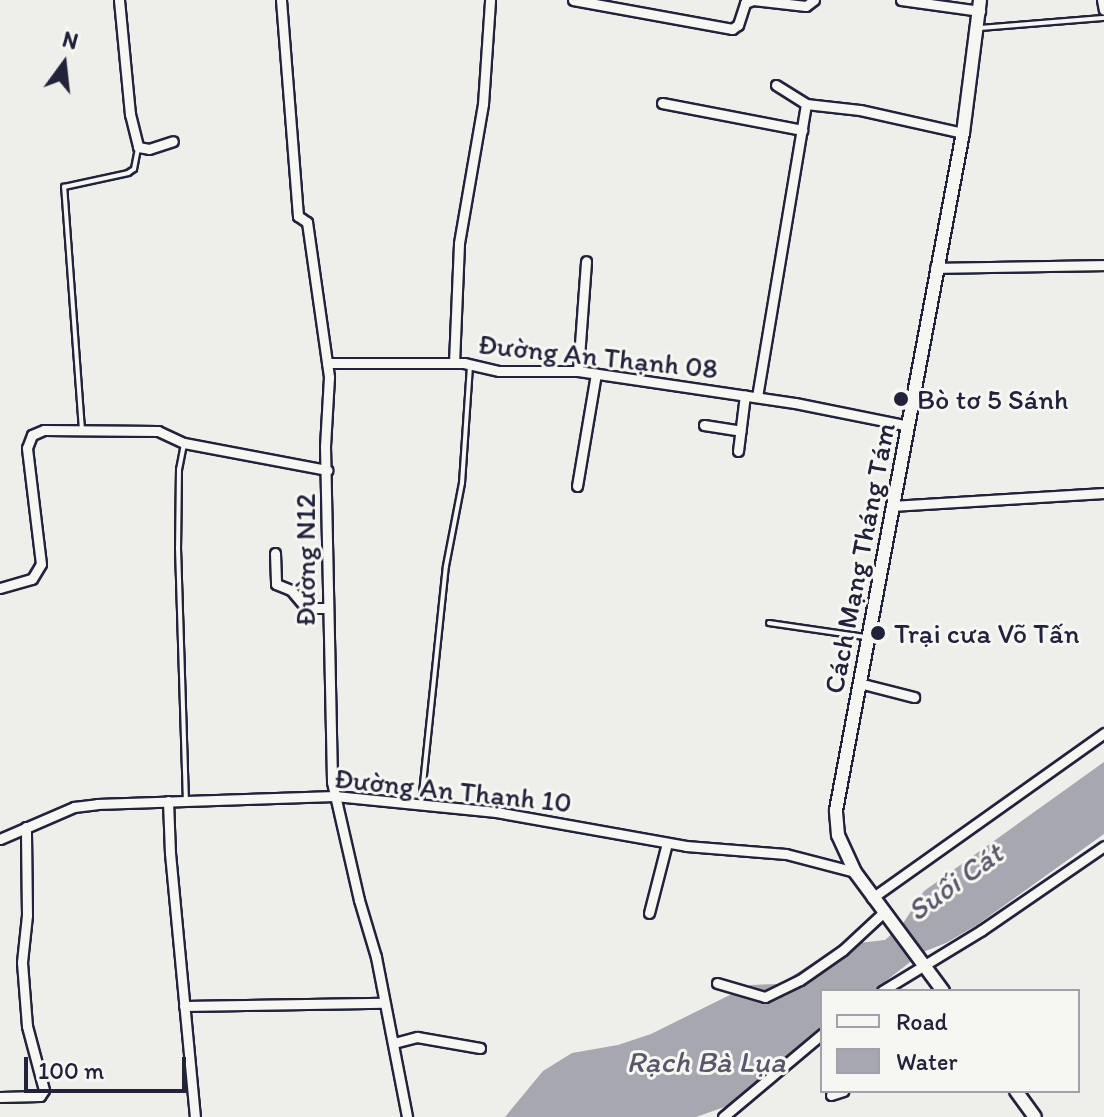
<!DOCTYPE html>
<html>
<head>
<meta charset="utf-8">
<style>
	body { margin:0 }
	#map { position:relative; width:1104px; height:1117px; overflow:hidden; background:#eeeeeb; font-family:Itim,sans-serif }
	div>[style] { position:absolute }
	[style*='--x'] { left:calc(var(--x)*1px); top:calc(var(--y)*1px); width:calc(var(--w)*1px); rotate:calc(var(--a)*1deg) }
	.water>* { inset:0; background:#a7a7af }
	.roads { filter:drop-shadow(2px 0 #22223b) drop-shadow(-2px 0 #22223b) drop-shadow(0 2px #22223b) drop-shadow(0 -2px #22223b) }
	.service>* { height:4px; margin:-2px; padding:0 2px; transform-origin:2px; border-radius:2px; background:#f6f6f2 }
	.minor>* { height:9px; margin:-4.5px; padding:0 4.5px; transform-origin:4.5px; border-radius:4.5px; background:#f6f6f2 }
	.secondary>* { height:12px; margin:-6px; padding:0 6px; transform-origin:6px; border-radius:6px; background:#f6f6f2 }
	.dots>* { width:22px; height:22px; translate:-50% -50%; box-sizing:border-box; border:4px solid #f6f6f2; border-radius:50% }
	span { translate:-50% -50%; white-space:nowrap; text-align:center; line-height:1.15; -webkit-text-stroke:6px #f6f6f2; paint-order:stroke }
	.street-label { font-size:28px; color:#22223b }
	.poi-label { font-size:28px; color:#22223b }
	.left { translate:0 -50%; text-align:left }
	.water-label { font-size:30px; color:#575769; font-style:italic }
	.legend { position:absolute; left:820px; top:989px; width:260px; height:104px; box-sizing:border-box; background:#f6f6f2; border:2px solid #a1a1a9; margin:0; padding:10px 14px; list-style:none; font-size:24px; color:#22223b }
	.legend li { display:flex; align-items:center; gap:16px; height:40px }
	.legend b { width:40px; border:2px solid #a1a1a9 }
	.north { position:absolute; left:24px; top:24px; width:80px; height:80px; -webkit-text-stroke:6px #f6f6f2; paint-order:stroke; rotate:15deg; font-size:22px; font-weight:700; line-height:32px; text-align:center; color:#22223b }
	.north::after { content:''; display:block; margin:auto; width:28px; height:36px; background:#22223b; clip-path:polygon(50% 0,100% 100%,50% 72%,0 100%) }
	.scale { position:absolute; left:24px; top:1057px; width:162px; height:36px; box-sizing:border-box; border:4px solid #22223b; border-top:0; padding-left:10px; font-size:24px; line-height:28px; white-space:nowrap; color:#22223b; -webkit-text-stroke:6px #f6f6f2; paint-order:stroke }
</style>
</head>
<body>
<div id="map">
	<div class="water">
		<div style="clip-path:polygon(1104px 762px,1104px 834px,977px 925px,946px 943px,923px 952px,873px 991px,822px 991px,822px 1028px,730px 1105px,696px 1117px,505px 1117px,543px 1071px,572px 1053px,618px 1045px,651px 1034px,750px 985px,780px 984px,841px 945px,885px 940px,902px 925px,924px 891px)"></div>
	</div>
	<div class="roads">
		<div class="service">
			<div style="--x:979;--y:28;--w:125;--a:-4.6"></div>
			<div style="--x:82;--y:430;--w:244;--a:-94.2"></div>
			<div style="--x:64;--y:187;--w:66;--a:-12.3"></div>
			<div style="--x:128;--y:173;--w:7;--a:-34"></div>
			<div style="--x:134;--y:169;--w:21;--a:-79"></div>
			<div style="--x:184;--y:444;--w:25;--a:101"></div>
			<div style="--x:179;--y:469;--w:79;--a:90.7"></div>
			<div style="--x:178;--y:548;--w:250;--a:88.2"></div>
			<div style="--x:769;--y:623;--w:97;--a:8.3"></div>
			<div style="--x:421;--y:803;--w:238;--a:-84"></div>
			<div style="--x:446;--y:566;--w:85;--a:-79.1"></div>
			<div style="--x:462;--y:483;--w:116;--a:-86.1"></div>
		</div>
		<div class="minor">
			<div style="--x:119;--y:0;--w:115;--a:84.5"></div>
			<div style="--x:130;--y:114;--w:34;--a:76"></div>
			<div style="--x:138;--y:147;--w:11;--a:10"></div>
			<div style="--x:149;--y:149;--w:25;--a:-18"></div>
			<div style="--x:281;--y:0;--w:217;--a:85.5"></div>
			<div style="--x:298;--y:216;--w:11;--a:34"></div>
			<div style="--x:307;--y:222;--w:157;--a:81.9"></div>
			<div style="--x:329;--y:377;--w:69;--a:93.3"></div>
			<div style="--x:325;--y:446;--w:336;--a:88.8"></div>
			<div style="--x:332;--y:782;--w:121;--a:77.1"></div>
			<div style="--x:359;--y:900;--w:59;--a:73.4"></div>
			<div style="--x:376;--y:957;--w:163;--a:79"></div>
			<div style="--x:573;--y:0;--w:162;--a:10.3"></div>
			<div style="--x:732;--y:29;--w:7;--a:-34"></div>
			<div style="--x:738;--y:25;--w:23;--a:-72"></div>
			<div style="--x:745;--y:3;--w:9;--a:-21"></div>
			<div style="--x:753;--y:0;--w:53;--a:6.5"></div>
			<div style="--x:806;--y:6;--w:10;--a:-37"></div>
			<div style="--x:901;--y:0;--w:80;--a:7.9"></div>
			<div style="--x:1102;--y:0;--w:10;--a:79"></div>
			<div style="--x:776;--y:85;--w:36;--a:32"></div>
			<div style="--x:806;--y:104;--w:54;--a:6.3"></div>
			<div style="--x:860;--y:110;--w:106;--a:12.6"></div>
			<div style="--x:662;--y:103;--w:143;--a:10.9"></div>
			<div style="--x:935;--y:268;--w:169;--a:-1"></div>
			<div style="--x:327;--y:363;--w:137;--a:0"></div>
			<div style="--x:464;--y:363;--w:36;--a:13"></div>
			<div style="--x:499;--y:371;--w:79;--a:0"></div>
			<div style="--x:578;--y:371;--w:219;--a:8.4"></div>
			<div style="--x:795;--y:403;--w:116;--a:11.4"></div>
			<div style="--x:454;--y:363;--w:120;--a:-87.6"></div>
			<div style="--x:459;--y:243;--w:141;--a:-80.2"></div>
			<div style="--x:483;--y:104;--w:104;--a:-86.1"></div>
			<div style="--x:578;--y:371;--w:110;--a:-85.8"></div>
			<div style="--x:757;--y:397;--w:297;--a:-80.5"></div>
			<div style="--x:704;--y:425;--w:37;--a:9"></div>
			<div style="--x:738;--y:451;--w:56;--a:-82.9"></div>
			<div style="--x:577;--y:486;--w:114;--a:-80.4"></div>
			<div style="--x:892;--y:506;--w:212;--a:-3.5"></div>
			<div style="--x:275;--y:553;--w:31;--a:88"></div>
			<div style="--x:276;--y:584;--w:16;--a:22"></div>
			<div style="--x:291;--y:590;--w:23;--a:50"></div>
			<div style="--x:306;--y:608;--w:22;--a:0"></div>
			<div style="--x:0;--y:588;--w:33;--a:-16"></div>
			<div style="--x:32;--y:579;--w:17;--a:-59"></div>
			<div style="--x:41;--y:564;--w:117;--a:-96.9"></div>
			<div style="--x:27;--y:448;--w:14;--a:-69"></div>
			<div style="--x:32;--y:435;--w:13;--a:-23"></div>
			<div style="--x:44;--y:430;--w:114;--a:0.5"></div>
			<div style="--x:158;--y:431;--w:29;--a:25"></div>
			<div style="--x:184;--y:443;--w:146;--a:10.7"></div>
			<div style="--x:859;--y:683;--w:57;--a:14.3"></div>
			<div style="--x:168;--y:801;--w:52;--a:87.8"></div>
			<div style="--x:170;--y:853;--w:265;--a:84.6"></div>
			<div style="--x:0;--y:839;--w:81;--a:-23.4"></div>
			<div style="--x:74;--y:807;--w:23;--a:-7"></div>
			<div style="--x:97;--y:804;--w:238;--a:-1.9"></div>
			<div style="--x:335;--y:796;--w:162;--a:5.7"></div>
			<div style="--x:496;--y:812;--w:193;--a:10.1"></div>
			<div style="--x:686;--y:846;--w:100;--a:4.6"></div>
			<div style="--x:786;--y:854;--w:71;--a:14.6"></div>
			<div style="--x:872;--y:898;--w:285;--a:-35.4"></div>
			<div style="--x:649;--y:913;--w:72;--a:-75.6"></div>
			<div style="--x:717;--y:983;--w:50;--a:16.3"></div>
			<div style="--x:765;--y:997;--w:39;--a:-26"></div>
			<div style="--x:800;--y:980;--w:52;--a:-34.9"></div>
			<div style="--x:843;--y:950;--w:54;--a:-42.8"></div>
			<div style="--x:882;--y:991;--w:117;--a:-31.4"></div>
			<div style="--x:982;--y:930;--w:148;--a:-34.5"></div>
			<div style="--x:184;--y:1006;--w:200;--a:-0.9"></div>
			<div style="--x:394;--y:1043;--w:24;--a:-15"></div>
			<div style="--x:417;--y:1037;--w:64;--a:9.9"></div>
			<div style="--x:831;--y:1095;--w:13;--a:-18"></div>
			<div style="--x:0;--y:1097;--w:40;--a:-1.4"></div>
			<div style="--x:40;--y:1096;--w:7;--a:-56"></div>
			<div style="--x:44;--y:1090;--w:66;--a:-104.9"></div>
			<div style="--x:27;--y:1026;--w:64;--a:-94.5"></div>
			<div style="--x:22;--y:962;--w:47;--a:-83.9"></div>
			<div style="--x:27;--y:915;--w:88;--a:-90.7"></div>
			<div style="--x:723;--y:1117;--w:129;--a:-40"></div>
		</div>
		<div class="secondary">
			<div style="--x:943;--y:991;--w:148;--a:-126.5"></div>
			<div style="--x:855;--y:872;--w:41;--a:-114.7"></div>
			<div style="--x:838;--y:835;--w:25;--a:-95"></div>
			<div style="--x:836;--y:810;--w:689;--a:-79.38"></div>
			<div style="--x:963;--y:133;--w:134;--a:-82.7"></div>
			<div style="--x:1016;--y:1091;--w:32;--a:54"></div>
		</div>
	</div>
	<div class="dots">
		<div style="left:901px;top:399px;background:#22223b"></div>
		<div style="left:878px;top:633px;background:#22223b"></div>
	</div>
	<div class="street-label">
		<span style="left:598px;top:356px;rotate:6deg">Đường An Thạnh 08</span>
		<span style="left:859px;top:558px;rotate:-79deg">Cách Mạng Tháng Tám</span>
		<span style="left:305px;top:560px;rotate:-90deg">Đường N12</span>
		<span style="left:453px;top:790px;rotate:6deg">Đường An Thạnh 10</span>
	</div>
	<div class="poi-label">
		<span class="left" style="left:917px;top:399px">Bò tơ 5 Sánh</span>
		<span class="left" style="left:894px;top:633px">Trại cưa Võ Tấn</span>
	</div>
	<div class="water-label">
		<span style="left:955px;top:882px;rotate:-36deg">Suối Cát</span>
		<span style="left:706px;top:1062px">Rạch Bà Lụa</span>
	</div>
	<ul class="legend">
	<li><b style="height:10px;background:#f6f6f2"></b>Road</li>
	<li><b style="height:22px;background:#a7a7af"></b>Water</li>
	</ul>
	<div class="north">N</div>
	<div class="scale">100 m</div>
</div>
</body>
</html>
